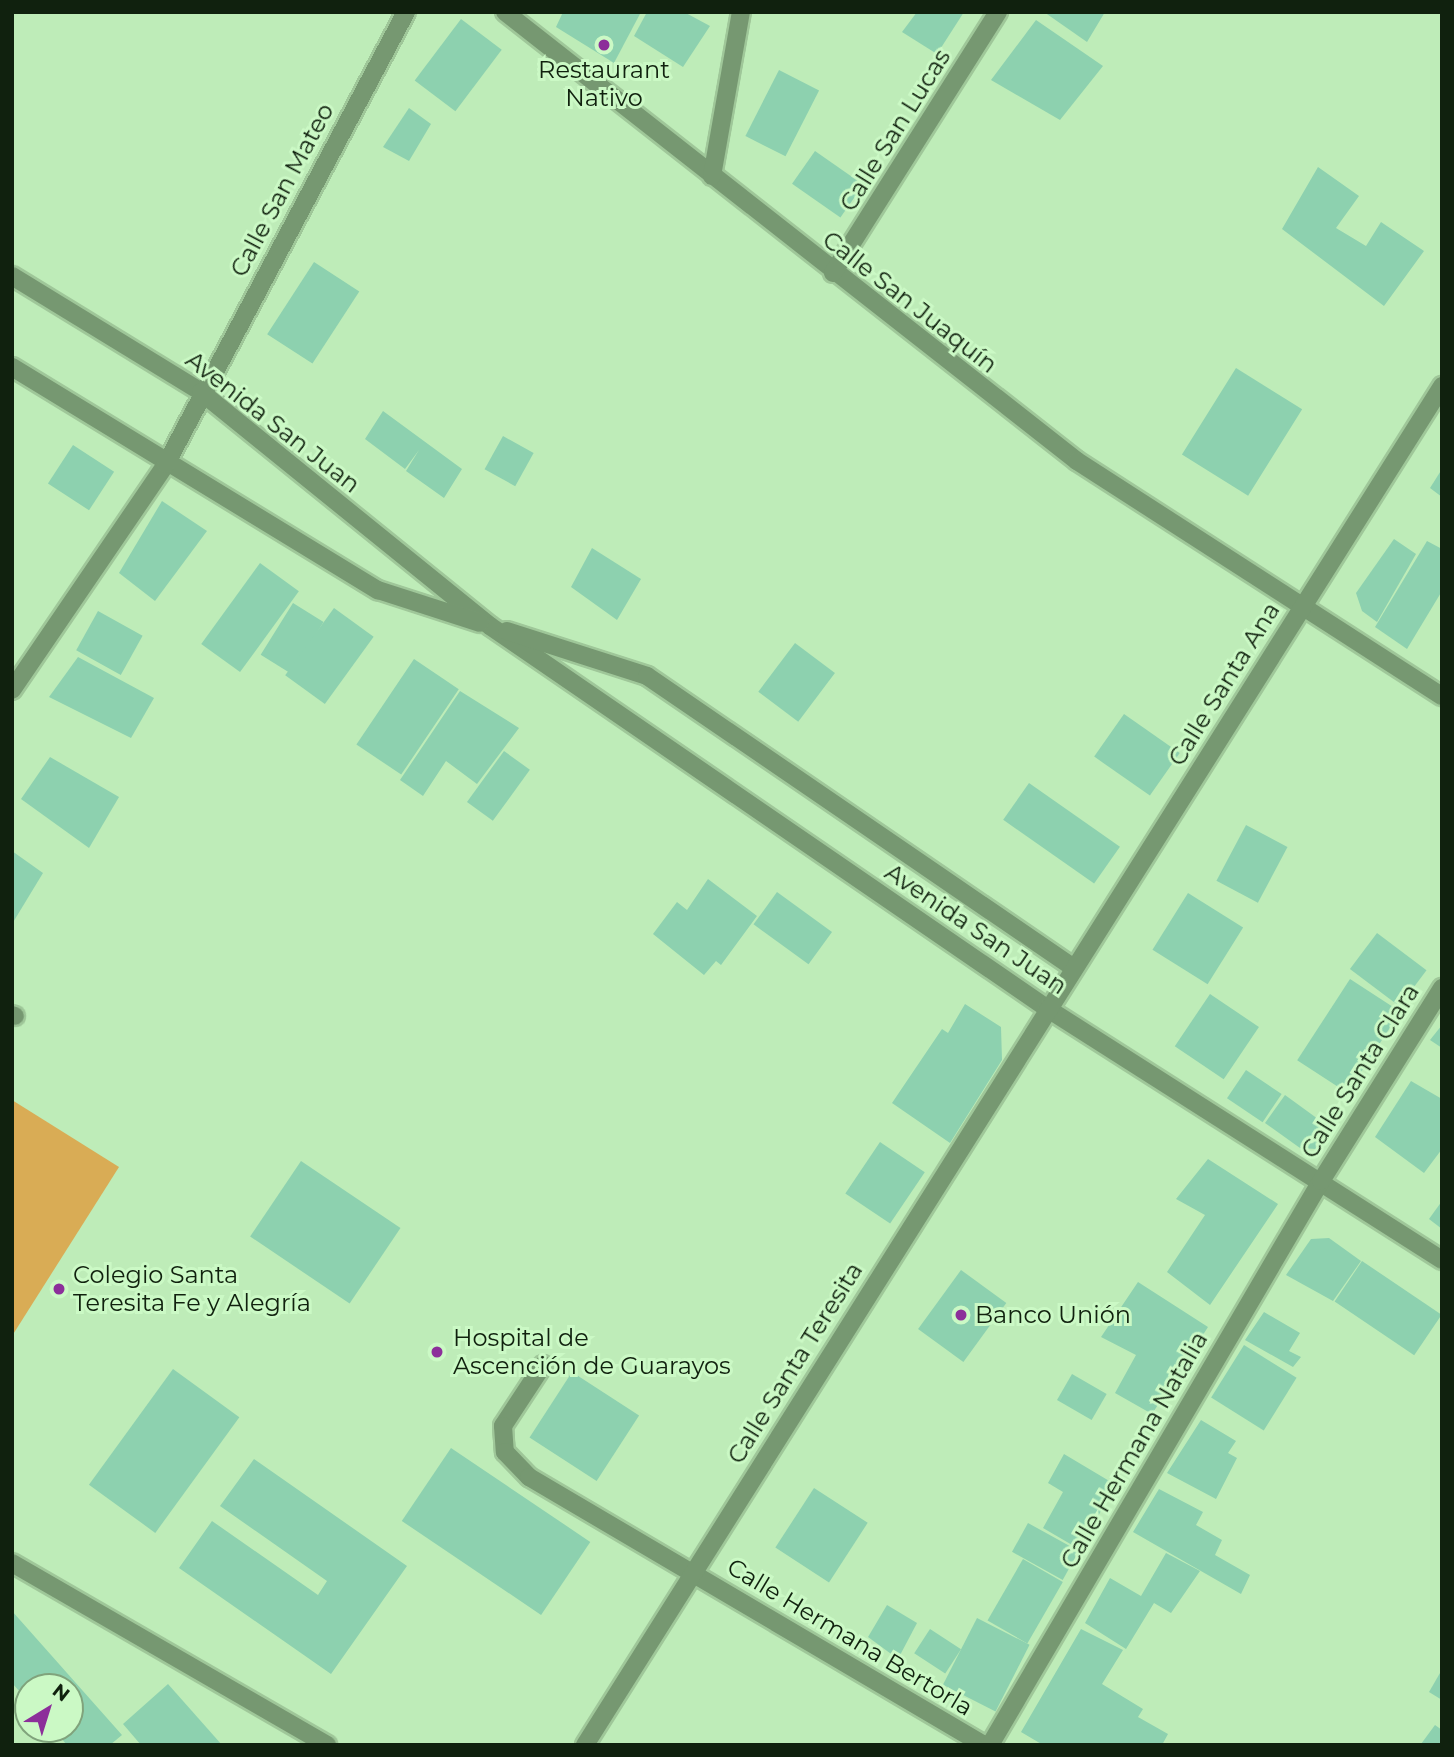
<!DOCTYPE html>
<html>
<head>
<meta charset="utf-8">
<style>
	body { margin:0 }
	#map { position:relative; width:1454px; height:1757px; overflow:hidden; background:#beecb8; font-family:Montserrat,sans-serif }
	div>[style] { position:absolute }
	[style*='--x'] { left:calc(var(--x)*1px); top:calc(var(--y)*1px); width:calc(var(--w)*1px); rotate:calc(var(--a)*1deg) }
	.green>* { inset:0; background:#d9ac55 }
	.building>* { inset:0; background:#8dd1af; transform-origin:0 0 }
	.roads { filter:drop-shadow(2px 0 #9fc799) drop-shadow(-2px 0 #9fc799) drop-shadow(0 2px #9fc799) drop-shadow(0 -2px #9fc799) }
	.minor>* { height:18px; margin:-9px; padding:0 9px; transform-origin:9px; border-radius:9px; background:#769871 }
	.dots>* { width:19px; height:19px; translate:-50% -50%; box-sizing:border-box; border:4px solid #cbf9c5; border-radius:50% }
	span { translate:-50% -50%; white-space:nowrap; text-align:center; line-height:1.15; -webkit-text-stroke:6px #cbf9c5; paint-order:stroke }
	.poi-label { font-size:24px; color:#10210e }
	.left { translate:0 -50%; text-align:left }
	.street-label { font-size:24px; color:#10210e }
	.frame { position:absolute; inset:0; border:14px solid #10210e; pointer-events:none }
	.north { position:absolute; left:14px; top:1673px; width:70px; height:70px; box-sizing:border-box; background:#cbf9c5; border:2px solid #80a37c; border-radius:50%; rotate:38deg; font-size:19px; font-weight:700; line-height:28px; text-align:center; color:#10210e }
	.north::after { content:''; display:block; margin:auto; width:24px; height:32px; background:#8c2f9a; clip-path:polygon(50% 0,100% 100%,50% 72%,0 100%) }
</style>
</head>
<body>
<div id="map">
	<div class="green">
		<div style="clip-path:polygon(12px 1100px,119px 1167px,12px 1336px)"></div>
	</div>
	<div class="building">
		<div style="clip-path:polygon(563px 12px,641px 12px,614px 63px,556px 27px)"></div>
		<div style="clip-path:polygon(647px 12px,684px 12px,710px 26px,683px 67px,634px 36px)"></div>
		<div style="clip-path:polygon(917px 12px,964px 12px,937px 54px,902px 32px)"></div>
		<div style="clip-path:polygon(1044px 12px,1105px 12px,1087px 42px)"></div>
		<div style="left:461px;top:19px;width:51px;height:77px;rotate:37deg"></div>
		<div style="clip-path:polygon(1036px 20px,1103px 66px,1060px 120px,991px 80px)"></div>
		<div style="left:779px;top:70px;width:45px;height:74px;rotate:27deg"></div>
		<div style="clip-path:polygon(409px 108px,431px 124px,409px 161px,383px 147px)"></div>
		<div style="left:815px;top:151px;width:59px;height:40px;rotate:35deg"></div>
		<div style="clip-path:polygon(1318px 167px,1359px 196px,1336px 228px,1366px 246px,1381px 222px,1424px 251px,1384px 306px,1282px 229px)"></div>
		<div style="left:314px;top:262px;width:54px;height:86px;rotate:33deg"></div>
		<div style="left:1236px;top:368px;width:78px;height:102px;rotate:32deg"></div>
		<div style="clip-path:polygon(383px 411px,462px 469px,444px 498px,406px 471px,419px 450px,405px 469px,365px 439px)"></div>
		<div style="left:503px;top:436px;width:35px;height:38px;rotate:29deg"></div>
		<div style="left:73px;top:445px;width:49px;height:46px;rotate:33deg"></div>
		<div style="clip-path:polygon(1442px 469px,1442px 497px,1430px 488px)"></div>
		<div style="clip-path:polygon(162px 501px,207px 531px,155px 601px,119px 573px)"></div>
		<div style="clip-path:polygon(1394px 539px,1416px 554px,1377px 622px,1362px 611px,1356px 593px)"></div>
		<div style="clip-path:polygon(1427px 541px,1442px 549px,1442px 591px,1407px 649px,1375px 627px)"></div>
		<div style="clip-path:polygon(592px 548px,641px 579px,617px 620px,571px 587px)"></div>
		<div style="left:260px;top:563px;width:48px;height:100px;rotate:36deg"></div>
		<div style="left:293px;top:603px;width:36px;height:61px;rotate:32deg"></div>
		<div style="left:334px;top:608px;width:49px;height:83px;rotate:36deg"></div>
		<div style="left:98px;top:611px;width:51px;height:45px;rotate:29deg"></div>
		<div style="left:795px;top:643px;width:50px;height:61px;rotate:37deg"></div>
		<div style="clip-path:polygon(78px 657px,154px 698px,131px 738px,49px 697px)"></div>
		<div style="left:414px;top:659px;width:54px;height:103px;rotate:34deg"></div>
		<div style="clip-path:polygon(460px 691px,519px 728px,477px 784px,446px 761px,423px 796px,400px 780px)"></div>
		<div style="left:1124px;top:714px;width:68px;height:52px;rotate:35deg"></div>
		<div style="left:504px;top:751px;width:32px;height:63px;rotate:36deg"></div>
		<div style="clip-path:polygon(50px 757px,119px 797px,89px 848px,21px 799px)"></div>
		<div style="left:1029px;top:783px;width:111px;height:45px;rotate:35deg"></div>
		<div style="left:1246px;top:825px;width:47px;height:63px;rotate:28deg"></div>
		<div style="clip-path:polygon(12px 851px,43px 873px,12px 924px)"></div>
		<div style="clip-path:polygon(708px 879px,757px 916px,721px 965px,716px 961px,704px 975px,653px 934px,677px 902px,687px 910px)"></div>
		<div style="left:777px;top:892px;width:68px;height:40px;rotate:36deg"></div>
		<div style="left:1188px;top:893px;width:65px;height:67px;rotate:32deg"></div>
		<div style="left:1377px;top:933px;width:62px;height:45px;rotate:37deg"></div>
		<div style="left:1350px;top:979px;width:60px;height:97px;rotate:33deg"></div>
		<div style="left:1210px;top:994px;width:59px;height:63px;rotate:34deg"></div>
		<div style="clip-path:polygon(965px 1004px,1001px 1027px,1002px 1060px,950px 1143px,892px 1103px,942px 1029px,948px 1033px)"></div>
		<div style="clip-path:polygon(1442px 1025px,1442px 1048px,1430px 1040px)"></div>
		<div style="left:1246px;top:1070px;width:43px;height:34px;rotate:34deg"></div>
		<div style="clip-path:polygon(1411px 1081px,1442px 1099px,1442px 1149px,1424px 1173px,1375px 1137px)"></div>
		<div style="clip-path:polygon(1285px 1095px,1329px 1127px,1316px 1149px,1300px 1148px,1265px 1123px)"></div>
		<div style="left:880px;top:1142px;width:54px;height:62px;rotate:34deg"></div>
		<div style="clip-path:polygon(1208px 1159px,1278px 1204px,1210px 1305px,1167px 1272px,1205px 1215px,1176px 1199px)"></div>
		<div style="left:301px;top:1161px;width:120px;height:91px;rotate:34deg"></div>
		<div style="clip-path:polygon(1442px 1201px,1442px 1229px,1429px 1219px)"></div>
		<div style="clip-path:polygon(1329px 1238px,1361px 1261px,1333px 1301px,1286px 1275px,1311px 1239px)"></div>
		<div style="left:1362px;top:1261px;width:96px;height:49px;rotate:34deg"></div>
		<div style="left:961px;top:1270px;width:56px;height:73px;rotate:36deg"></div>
		<div style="clip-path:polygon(1138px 1282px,1208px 1327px,1152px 1414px,1115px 1393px,1136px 1355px,1101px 1337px)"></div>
		<div style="clip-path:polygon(1264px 1312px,1300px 1333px,1289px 1351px,1301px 1357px,1293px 1367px,1245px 1340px)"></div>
		<div style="left:1244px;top:1345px;width:62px;height:62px;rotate:32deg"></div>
		<div style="left:173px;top:1369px;width:82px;height:143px;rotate:36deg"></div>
		<div style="left:572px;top:1372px;width:80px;height:78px;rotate:33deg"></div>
		<div style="left:1072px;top:1374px;width:40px;height:30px;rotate:30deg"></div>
		<div style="clip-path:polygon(1201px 1420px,1236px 1441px,1228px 1453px,1237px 1458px,1216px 1499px,1167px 1473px)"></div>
		<div style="left:451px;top:1448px;width:168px;height:88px;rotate:34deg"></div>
		<div style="clip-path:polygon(1064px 1454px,1116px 1485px,1079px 1549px,1043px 1528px,1063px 1492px,1048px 1483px)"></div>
		<div style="clip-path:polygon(254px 1459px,407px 1566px,331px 1674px,179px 1568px,212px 1521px,318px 1595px,327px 1581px,220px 1506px)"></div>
		<div style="left:814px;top:1488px;width:64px;height:71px;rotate:33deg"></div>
		<div style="clip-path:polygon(1159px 1489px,1203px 1512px,1196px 1525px,1222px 1540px,1215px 1555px,1250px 1575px,1241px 1594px,1133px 1532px)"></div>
		<div style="left:1028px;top:1523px;width:58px;height:33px;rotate:29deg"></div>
		<div style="clip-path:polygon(1166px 1553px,1200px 1571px,1171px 1613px,1154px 1603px,1126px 1649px,1085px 1623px,1110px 1578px,1141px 1596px)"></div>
		<div style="left:1023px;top:1559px;width:46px;height:71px;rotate:30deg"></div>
		<div style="clip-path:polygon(887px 1605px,917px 1623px,898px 1659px,868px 1637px)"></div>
		<div style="clip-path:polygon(12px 1611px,122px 1735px,110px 1745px,67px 1745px,53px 1729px,70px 1729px,70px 1687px,28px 1687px,28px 1701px,12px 1683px)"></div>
		<div style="left:977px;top:1618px;width:59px;height:75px;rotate:27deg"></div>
		<div style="left:930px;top:1629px;width:37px;height:29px;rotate:33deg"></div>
		<div style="clip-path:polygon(1081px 1629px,1123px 1650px,1102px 1684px,1143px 1709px,1138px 1717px,1168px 1734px,1162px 1745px,1043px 1745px,1021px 1732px)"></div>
		<div style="clip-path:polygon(1440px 1673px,1442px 1674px,1442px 1700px,1429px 1692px)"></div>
		<div style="clip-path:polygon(168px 1684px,222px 1745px,141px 1745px,123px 1724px)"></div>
		<div style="clip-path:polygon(1435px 1725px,1442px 1730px,1442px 1745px,1421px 1744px)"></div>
	</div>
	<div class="roads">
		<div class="minor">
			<div style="--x:505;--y:12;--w:727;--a:38.13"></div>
			<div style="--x:1077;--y:461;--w:434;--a:32.8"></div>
			<div style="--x:712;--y:176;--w:167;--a:-80"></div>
			<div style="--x:833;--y:273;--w:309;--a:-57.7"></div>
			<div style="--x:12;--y:276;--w:222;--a:31.5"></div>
			<div style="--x:201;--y:392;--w:372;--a:39"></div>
			<div style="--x:490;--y:626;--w:677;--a:34.46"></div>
			<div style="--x:1048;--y:1009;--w:467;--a:32.5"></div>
			<div style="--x:12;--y:367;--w:429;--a:31.4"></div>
			<div style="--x:378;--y:590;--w:107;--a:17.9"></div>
			<div style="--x:507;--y:631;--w:147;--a:17.8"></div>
			<div style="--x:647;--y:676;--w:517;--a:34.37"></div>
			<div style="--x:12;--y:690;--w:273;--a:-55.7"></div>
			<div style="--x:166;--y:464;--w:512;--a:-62.03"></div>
			<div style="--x:12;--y:1015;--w:3;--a:18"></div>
			<div style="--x:543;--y:1365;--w:73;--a:123.3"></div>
			<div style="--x:503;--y:1426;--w:26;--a:86"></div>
			<div style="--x:505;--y:1452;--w:35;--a:46"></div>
			<div style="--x:529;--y:1477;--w:528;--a:30.5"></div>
			<div style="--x:12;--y:1563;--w:364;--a:30"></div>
			<div style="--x:585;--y:1745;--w:1607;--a:-57.76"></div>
			<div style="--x:990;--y:1745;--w:654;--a:-59.59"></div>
			<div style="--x:1321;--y:1181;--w:228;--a:-57.9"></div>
		</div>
	</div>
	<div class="dots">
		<div style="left:604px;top:45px;background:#8c2f9a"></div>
		<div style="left:59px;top:1289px;background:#8c2f9a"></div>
		<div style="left:961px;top:1315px;background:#8c2f9a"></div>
		<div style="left:437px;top:1352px;background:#8c2f9a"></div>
	</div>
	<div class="poi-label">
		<span style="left:604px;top:84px">Restaurant<br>Nativo</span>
		<span class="left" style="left:73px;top:1289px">Colegio Santa<br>Teresita Fe y Alegría</span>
		<span class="left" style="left:975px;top:1315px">Banco Unión</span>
		<span class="left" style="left:453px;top:1352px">Hospital de<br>Ascención de Guarayos</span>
	</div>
	<div class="street-label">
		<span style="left:895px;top:130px;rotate:-58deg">Calle San Lucas</span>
		<span style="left:282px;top:190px;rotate:-62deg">Calle San Mateo</span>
		<span style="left:910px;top:302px;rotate:38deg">Calle San Juaquín</span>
		<span style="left:273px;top:422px;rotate:38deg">Avenida San Juan</span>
		<span style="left:1224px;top:684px;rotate:-58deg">Calle Santa Ana</span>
		<span style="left:976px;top:929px;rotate:34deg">Avenida San Juan</span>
		<span style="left:1360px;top:1071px;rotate:-58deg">Calle Santa Clara</span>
		<span style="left:795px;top:1363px;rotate:-58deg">Calle Santa Teresita</span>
		<span style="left:1134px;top:1450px;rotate:-60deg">Calle Hermana Natalia</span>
		<span style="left:850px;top:1637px;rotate:31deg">Calle Hermana Bertorla</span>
	</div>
	<div class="frame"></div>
	<div class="north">N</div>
</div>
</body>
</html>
